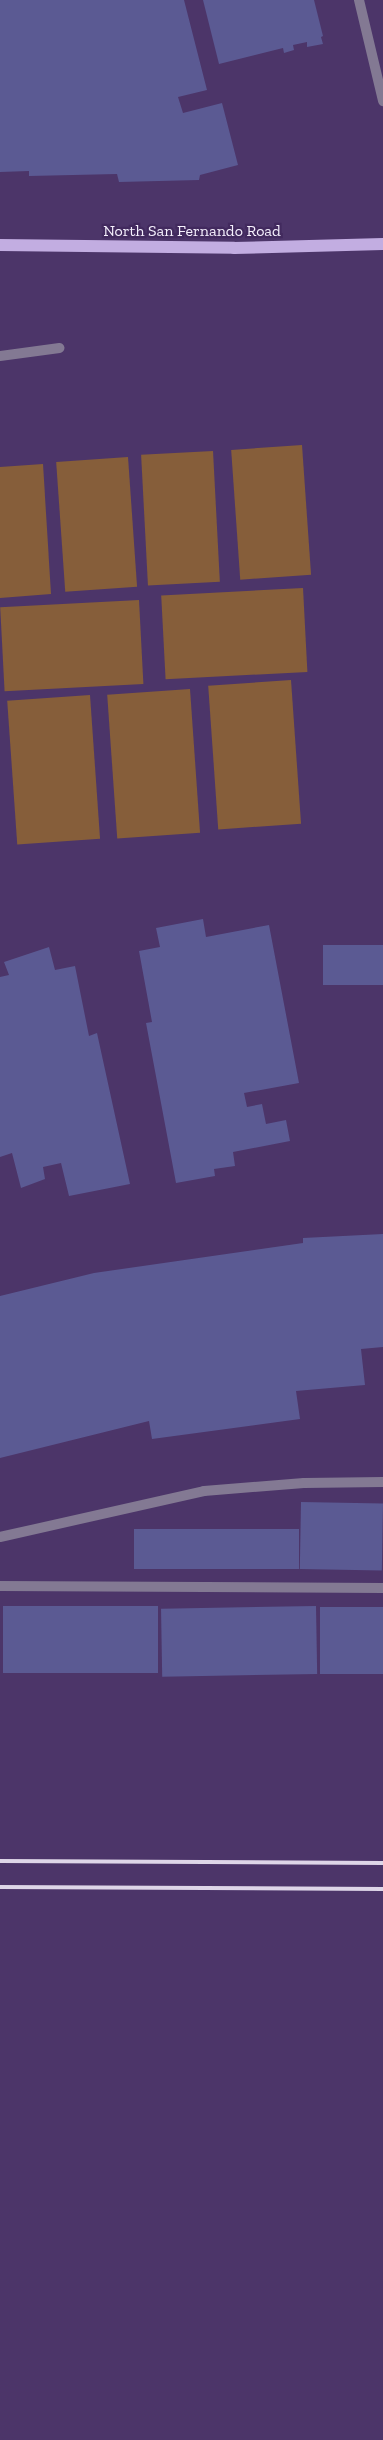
<!DOCTYPE html>
<html>
<head>
<meta charset="utf-8">
<style>
	body { margin:0 }
	#map { position:relative; width:383px; height:2440px; overflow:hidden; background:#4c3569; font-family:"Zilla Slab",serif }
	div>[style] { position:absolute }
	[style*='--x'] { left:calc(var(--x)*1px); top:calc(var(--y)*1px); width:calc(var(--w)*1px); rotate:calc(var(--a)*1deg) }
	.green>* { inset:0; background:#865e3a; transform-origin:0 0 }
	.building>* { inset:0; background:#5b5a93; transform-origin:0 0 }
	.service>* { height:10px; margin:-5px; padding:0 5px; transform-origin:5px; border-radius:5px; background:#837993 }
	.tertiary>* { height:10px; margin:-5px; padding:0 5px; transform-origin:5px; border-radius:5px; background:#837993 }
	.primary>* { height:12px; margin:-6px; padding:0 6px; transform-origin:6px; border-radius:6px; background:#c2ade1 }
	.rail>* { height:4px; margin:-2px; padding:0 2px; transform-origin:2px; border-radius:2px; background:#ded6e8 }
	span { translate:-50% -50%; white-space:nowrap; text-align:center; line-height:1.15; -webkit-text-stroke:4.5px #422a5e; paint-order:stroke }
	.street-label { font-size:16px; color:#f5f0fd }
</style>
</head>
<body>
<div id="map">
	<div class="green">
		<div style="left:302px;top:445px;width:130px;height:71px;rotate:86deg"></div>
		<div style="left:213px;top:451px;width:131px;height:72px;rotate:87deg"></div>
		<div style="left:128px;top:457px;width:130px;height:72px;rotate:86deg"></div>
		<div style="clip-path:polygon(43px 464px,51px 594px,0 598px,0 467px)"></div>
		<div style="left:303px;top:588px;width:84px;height:142px;rotate:87deg"></div>
		<div style="left:139px;top:600px;width:84px;height:139px;rotate:87deg"></div>
		<div style="left:291px;top:680px;width:144px;height:83px;rotate:86deg"></div>
		<div style="left:190px;top:689px;width:144px;height:83px;rotate:86deg"></div>
		<div style="left:90px;top:695px;width:144px;height:83px;rotate:86deg"></div>
	</div>
	<div class="building">
		<div style="clip-path:polygon(0 0,184px 0,207px 90px,178px 97px,183px 113px,222px 103px,238px 165px,200px 175px,199px 180px,119px 182px,117px 174px,29px 176px,29px 171px,0 172px)"></div>
		<div style="clip-path:polygon(203px 0,314px 0,323px 36px,321px 37px,323px 44px,307px 47px,307px 42px,293px 45px,294px 50px,284px 53px,283px 48px,219px 64px)"></div>
		<div style="clip-path:polygon(203px 919px,206px 937px,269px 925px,299px 1083px,244px 1093px,247px 1107px,262px 1104px,266px 1124px,286px 1120px,290px 1141px,233px 1152px,235px 1166px,214px 1169px,215px 1176px,176px 1183px,146px 1023px,152px 1022px,139px 951px,160px 947px,156px 928px)"></div>
		<div style="left:383px;top:945px;width:40px;height:60px;rotate:90deg"></div>
		<div style="clip-path:polygon(49px 947px,55px 970px,75px 966px,89px 1036px,97px 1033px,130px 1184px,69px 1196px,61px 1163px,43px 1167px,45px 1179px,21px 1188px,12px 1153px,0 1157px,0 977px,9px 975px,4px 962px)"></div>
		<div style="clip-path:polygon(383px 1234px,383px 1347px,361px 1349px,365px 1385px,296px 1391px,300px 1419px,152px 1439px,149px 1421px,0 1458px,0 1296px,94px 1273px,303px 1243px,303px 1238px)"></div>
		<div style="left:301px;top:1502px;width:82px;height:67px;rotate:1deg"></div>
		<div style="left:134px;top:1529px;width:165px;height:40px"></div>
		<div style="left:3px;top:1606px;width:155px;height:67px"></div>
		<div style="left:316px;top:1606px;width:68px;height:155px;rotate:89deg"></div>
		<div style="left:320px;top:1607px;width:63px;height:67px"></div>
	</div>
	<div class="service">
		<div style="--x:0;--y:356;--w:60;--a:-7.7"></div>
		<div style="--x:0;--y:1537;--w:209;--a:-12.7"></div>
		<div style="--x:204;--y:1491;--w:100;--a:-4.6"></div>
		<div style="--x:304;--y:1483;--w:79;--a:-0.7"></div>
		<div style="--x:0;--y:1586;--w:383;--a:0.3"></div>
	</div>
	<div class="tertiary">
		<div style="--x:359;--y:0;--w:104;--a:76.6"></div>
	</div>
	<div class="primary">
		<div style="--x:0;--y:245;--w:234;--a:0.7"></div>
		<div style="--x:234;--y:248;--w:149;--a:-1.5"></div>
	</div>
	<div class="rail">
		<div style="--x:0;--y:1861;--w:383;--a:0.3"></div>
		<div style="--x:0;--y:1887;--w:383;--a:0.3"></div>
	</div>
	<div class="street-label">
		<span style="left:192px;top:231px">North San Fernando Road</span>
	</div>
</div>
</body>
</html>
